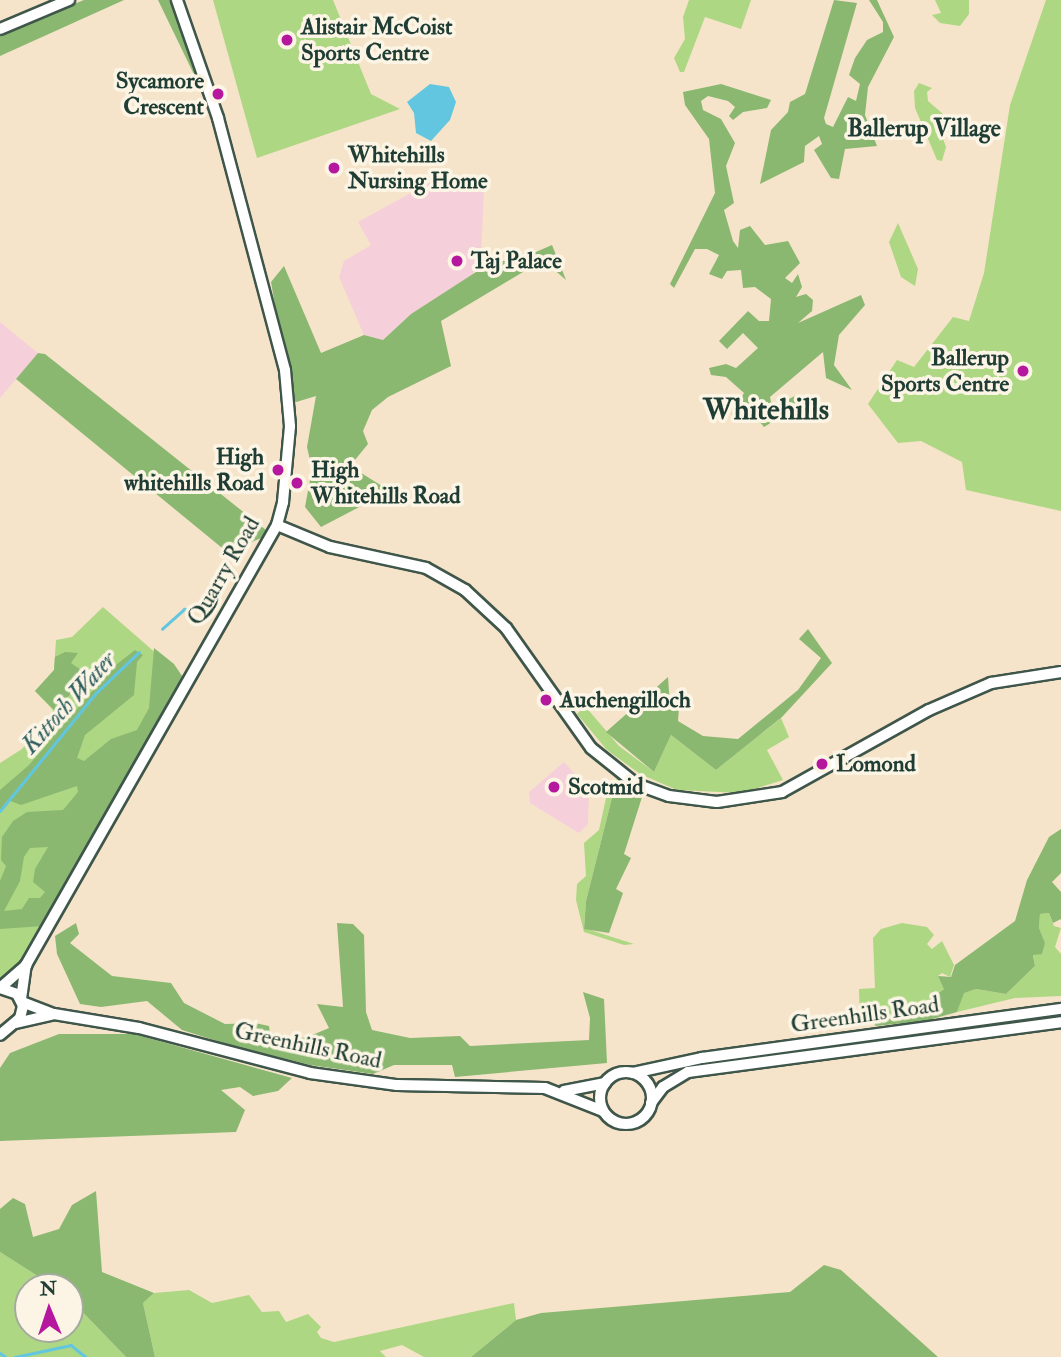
<!DOCTYPE html>
<html>
<head>
<meta charset="utf-8">
<style>
	body { margin:0 }
	#map { position:relative; width:1061px; height:1357px; overflow:hidden; background:#f6e4ca; font-family:"IM FELL Double Pica",serif }
	div>[style] { position:absolute }
	[style*='--x'] { left:calc(var(--x)*1px); top:calc(var(--y)*1px); width:calc(var(--w)*1px); rotate:calc(var(--a)*1deg) }
	.built>* { inset:0; background:#f5cfda }
	.green>* { inset:0; background:#add783 }
	.forest>* { inset:0; background:#8ab871 }
	.water>* { inset:0; background:#62c6e0 }
	.stream>* { height:2.5px; margin:-1.25px; padding:0 1.25px; transform-origin:1.25px; border-radius:1.25px; background:#62c6e0 }
	.roads { filter:drop-shadow(2px 0 #3f564a) drop-shadow(-2px 0 #3f564a) drop-shadow(0 2px #3f564a) drop-shadow(0 -2px #3f564a) }
	.tertiary>* { height:10px; margin:-5px; padding:0 5px; transform-origin:5px; border-radius:5px; background:#fff }
	.tertiary>.ring { margin:-5px; padding:0; box-sizing:content-box; background:none; border:10px solid #fff; border-radius:50% }
	.dots>* { width:19px; height:19px; translate:-50% -50%; box-sizing:border-box; border:4px solid #fcf5e5; border-radius:50% }
	span { translate:-50% -50%; white-space:nowrap; text-align:center; line-height:1.15; -webkit-text-stroke:7px #fcf5e5; paint-order:stroke }
	.poi-label { font-size:23px; color:#1f3d34; font-weight:700 }
	.left { translate:0 -50%; text-align:left }
	.right { translate:-100% -50%; text-align:right }
	.street-label { font-size:23px; color:#1f3d34 }
	.neighbourhood-label { font-size:24px; color:#1f3d34; font-weight:700 }
	.water-label { font-size:24px; color:#305f5f; font-style:italic }
	.district-label { font-size:30px; color:#1f3d34; font-weight:700 }
	.north { position:absolute; left:14px; top:1273px; width:70px; height:70px; box-sizing:border-box; background:#fcf5e5; border:2px solid #a4ab9e; border-radius:50%; rotate:358deg; font-size:19px; font-weight:700; line-height:28px; text-align:center; color:#1f3d34 }
	.north::after { content:''; display:block; margin:auto; width:24px; height:32px; background:#b5179e; clip-path:polygon(50% 0,100% 100%,50% 72%,0 100%) }
</style>
</head>
<body>
<div id="map">
	<div class="built">
		<div style="clip-path:polygon(440px 169px,453px 179px,480px 184px,484px 190px,481px 255px,472px 276px,411px 314px,383px 340px,364px 335px,339px 277px,344px 261px,371px 245px,358px 222px,429px 183px)"></div>
		<div style="clip-path:polygon(0 322px,38px 353px,0 398px)"></div>
		<div style="clip-path:polygon(564px 762px,589px 789px,588px 824px,579px 833px,530px 803px,529px 792px)"></div>
	</div>
	<div class="green">
		<div style="clip-path:polygon(213px 0,333px 0,371px 94px,400px 109px,257px 158px)"></div>
		<div style="clip-path:polygon(689px 0,751px 0,741px 29px,705px 17px,684px 72px,680px 72px,674px 58px,685px 39px,683px 17px)"></div>
		<div style="clip-path:polygon(935px 0,969px 0,969px 14px,960px 26px,940px 23px,932px 15px,941px 13px)"></div>
		<div style="clip-path:polygon(1046px 0,1061px 0,1061px 511px,966px 490px,962px 462px,921px 441px,898px 443px,868px 404px,897px 360px,914px 367px,953px 317px,969px 321px,984px 273px,1010px 105px)"></div>
		<div style="clip-path:polygon(919px 83px,932px 88px,927px 92px,928px 101px,943px 114px,944px 122px,938px 125px,946px 147px,942px 161px,937px 160px,915px 108px,914px 91px)"></div>
		<div style="clip-path:polygon(898px 223px,918px 269px,915px 286px,901px 277px,889px 242px)"></div>
		<div style="clip-path:polygon(103px 607px,182px 676px,20px 965px,0 979px,0 763px,22px 749px,53px 710px,35px 691px,54px 670px,56px 640px,72px 637px)"></div>
		<div style="clip-path:polygon(585px 706px,619px 746px,654px 772px,671px 735px,716px 770px,781px 718px,789px 737px,767px 750px,783px 780px,741px 793px,677px 790px,640px 774px,607px 750px,577px 714px)"></div>
		<div style="clip-path:polygon(617px 779px,628px 787px,615px 786px,586px 901px,584px 928px,634px 944px,624px 945px,584px 932px,576px 900px,577px 884px,586px 876px,584px 843px,599px 830px,608px 789px)"></div>
		<div style="clip-path:polygon(1049px 913px,1054px 926px,1061px 928px,1055px 947px,1061px 954px,1061px 996px,1015px 998px,957px 1012px,963px 993px,976px 989px,1006px 994px,1035px 966px,1033px 954px,1045px 944px,1039px 928px,1040px 914px)"></div>
		<div style="clip-path:polygon(902px 923px,927px 927px,934px 935px,927px 944px,932px 949px,942px 941px,954px 965px,950px 977px,942px 973px,938px 976px,945px 988px,908px 1014px,860px 1026px,859px 989px,875px 988px,873px 938px,881px 929px)"></div>
		<div style="clip-path:polygon(0 1252px,55px 1287px,28px 1287px,28px 1329px,70px 1329px,70px 1299px,126px 1357px,0 1357px)"></div>
		<div style="clip-path:polygon(189px 1290px,212px 1303px,249px 1295px,262px 1312px,279px 1311px,286px 1322px,308px 1314px,321px 1327px,317px 1332px,321px 1338px,334px 1342px,514px 1303px,516px 1320px,471px 1357px,424px 1357px,402px 1345px,380px 1351px,386px 1357px,155px 1357px,143px 1303px,154px 1293px)"></div>
	</div>
	<div class="forest">
		<div style="clip-path:polygon(84px 0,124px 0,0 56px,0 34px)"></div>
		<div style="clip-path:polygon(158px 0,170px 0,193px 51px,201px 89px)"></div>
		<div style="clip-path:polygon(834px 0,857px 3px,824px 118px,826px 124px,833px 127px,848px 97px,856px 101px,860px 84px,849px 75px,855px 58px,867px 40px,883px 32px,883px 22px,869px 0,877px 0,894px 37px,868px 87px,865px 115px,877px 146px,845px 149px,839px 179px,831px 178px,814px 150px,822px 144px,819px 136px,805px 146px,804px 162px,760px 184px,771px 130px,788px 112px,790px 102px,805px 94px)"></div>
		<div style="clip-path:polygon(721px 84px,771px 100px,767px 108px,743px 112px,733px 120px,729px 116px,735px 107px,728px 101px,708px 96px,701px 101px,703px 110px,721px 119px,735px 143px,726px 166px,734px 203px,724px 210px,733px 241px,738px 248px,740px 230px,750px 226px,765px 245px,788px 241px,800px 263px,785px 278px,792px 283px,798px 274px,802px 287px,796px 297px,806px 294px,813px 300px,812px 311px,798px 323px,861px 295px,865px 305px,839px 335px,834px 365px,852px 390px,826px 378px,823px 352px,770px 397px,771px 402px,781px 403px,799px 394px,811px 398px,764px 427px,745px 404px,731px 415px,744px 393px,726px 377px,711px 375px,709px 368px,726px 364px,736px 368px,758px 348px,743px 333px,727px 349px,719px 341px,748px 311px,759px 321px,769px 321px,771px 299px,755px 287px,743px 288px,741px 270px,727px 271px,722px 279px,709px 274px,719px 255px,707px 249px,695px 249px,674px 288px,670px 284px,715px 193px,709px 139px,685px 105px,683px 92px)"></div>
		<div style="clip-path:polygon(552px 245px,566px 280px,543px 260px,441px 321px,451px 366px,388px 397px,372px 410px,363px 431px,368px 444px,350px 466px,390px 491px,321px 527px,305px 507px,312px 469px,307px 447px,316px 396px,293px 403px,290px 362px,275px 305px,271px 282px,284px 266px,321px 353px,364px 335px,383px 340px,411px 314px,490px 263px,522px 258px)"></div>
		<div style="clip-path:polygon(38px 353px,45px 354px,271px 534px,227px 552px,16px 379px)"></div>
		<div style="clip-path:polygon(808px 629px,832px 663px,782px 717px,716px 770px,671px 735px,654px 772px,606px 732px,668px 677px,670px 706px,679px 708px,678px 721px,703px 736px,738px 739px,798px 690px,821px 658px,799px 639px)"></div>
		<div style="clip-path:polygon(evenodd,154px 648px,174px 664px,182px 676px,179px 683px,43px 926px,0 929px,0 881px,6px 866px,1px 860px,2px 837px,13px 821px,27px 812px,63px 810px,78px 792px,77px 786px,21px 805px,8px 800px,0 810px,0 790px,29px 765px,112px 668px,135px 650px,143px 655px,137px 662px,134px 695px,85px 735px,77px 758px,84px 761px,111px 739px,137px 730px,149px 708px,154px 648px,48px 847px,35px 869px,33px 882px,45px 892px,40px 898px,29px 898px,22px 909px,4px 911px,20px 881px,24px 857px,30px 848px,48px 847px)"></div>
		<div style="clip-path:polygon(65px 652px,78px 653px,71px 663px,81px 670px,74px 691px,54px 710px,35px 691px,54px 670px,55px 657px)"></div>
		<div style="clip-path:polygon(615px 786px,643px 794px,624px 854px,631px 858px,616px 889px,623px 893px,609px 933px,584px 929px,586px 901px)"></div>
		<div style="clip-path:polygon(1061px 829px,1061px 873px,1052px 882px,1061px 892px,1061px 919px,1053px 923px,1049px 913px,1040px 914px,1039px 928px,1045px 943px,1042px 954px,1033px 955px,1035px 966px,1006px 994px,976px 989px,964px 993px,957px 1012px,925px 1021px,875px 1026px,874px 1022px,908px 1014px,944px 989px,938px 976px,951px 977px,955px 965px,1015px 921px,1027px 880px,1049px 837px)"></div>
		<div style="clip-path:polygon(76px 923px,79px 934px,70px 943px,112px 976px,171px 983px,184px 1003px,225px 1024px,255px 1023px,269px 1026px,270px 1033px,305px 1038px,329px 1028px,317px 1004px,343px 1007px,337px 923px,353px 924px,364px 935px,366px 1012px,372px 1030px,410px 1038px,460px 1036px,470px 1046px,589px 1040px,590px 1018px,583px 992px,604px 999px,607px 1063px,455px 1077px,452px 1065px,394px 1065px,373px 1074px,310px 1065px,230px 1045px,182px 1030px,147px 1001px,101px 1007px,80px 1004px,57px 954px,55px 936px)"></div>
		<div style="clip-path:polygon(59px 1034px,134px 1034px,292px 1078px,278px 1091px,253px 1096px,240px 1087px,221px 1090px,245px 1110px,236px 1132px,0 1141px,0 1068px,10px 1053px)"></div>
		<div style="clip-path:polygon(96px 1191px,102px 1272px,154px 1293px,143px 1303px,155px 1357px,126px 1357px,70px 1299px,70px 1287px,55px 1287px,0 1252px,0 1209px,13px 1198px,25px 1204px,33px 1237px,59px 1229px,72px 1205px)"></div>
		<div style="clip-path:polygon(824px 1265px,841px 1270px,938px 1357px,471px 1357px,516px 1320px,541px 1313px,790px 1292px)"></div>
	</div>
	<div class="water">
		<div style="clip-path:polygon(430px 84px,449px 87px,456px 102px,450px 120px,431px 141px,416px 133px,414px 113px,407px 102px)"></div>
	</div>
	<div class="stream">
		<div style="--x:162;--y:629;--w:30;--a:-42"></div>
		<div style="--x:184;--y:609;--w:23;--a:0"></div>
		<div style="--x:0;--y:811;--w:152;--a:-50.9"></div>
		<div style="--x:96;--y:693;--w:59;--a:-43.6"></div>
		<div style="--x:0;--y:1353;--w:7;--a:34"></div>
		<div style="--x:15;--y:1357;--w:57;--a:-12.1"></div>
		<div style="--x:71;--y:1345;--w:19;--a:39"></div>
	</div>
	<div class="roads">
		<div class="tertiary">
			<div style="--x:0;--y:29;--w:75;--a:-22.8"></div>
			<div style="--x:277;--y:525;--w:57;--a:22.5"></div>
			<div style="--x:330;--y:547;--w:98;--a:12.3"></div>
			<div style="--x:426;--y:568;--w:45;--a:29.4"></div>
			<div style="--x:465;--y:590;--w:56;--a:42.8"></div>
			<div style="--x:506;--y:628;--w:147;--a:54.7"></div>
			<div style="--x:591;--y:748;--w:58;--a:38.7"></div>
			<div style="--x:636;--y:784;--w:35;--a:20"></div>
			<div style="--x:669;--y:796;--w:48;--a:7.1"></div>
			<div style="--x:717;--y:802;--w:66;--a:-8.7"></div>
			<div style="--x:782;--y:792;--w:168;--a:-29.2"></div>
			<div style="--x:929;--y:710;--w:68;--a:-23.5"></div>
			<div style="--x:991;--y:683;--w:71;--a:-8.9"></div>
			<div style="--x:0;--y:988;--w:18;--a:19"></div>
			<div style="--x:17;--y:994;--w:13;--a:63"></div>
			<div style="--x:23;--y:1006;--w:12;--a:104"></div>
			<div style="--x:20;--y:1018;--w:26;--a:140"></div>
			<div style="--x:0;--y:988;--w:35;--a:-41"></div>
			<div style="--x:21;--y:999;--w:34;--a:-82"></div>
			<div style="--x:26;--y:965;--w:507;--a:-60.3"></div>
			<div style="--x:277;--y:525;--w:24;--a:-75"></div>
			<div style="--x:283;--y:502;--w:76;--a:-84.7"></div>
			<div style="--x:290;--y:426;--w:56;--a:-95.1"></div>
			<div style="--x:285;--y:370;--w:261;--a:-104.9"></div>
			<div style="--x:218;--y:118;--w:125;--a:-109.2"></div>
			<div style="--x:22;--y:1002;--w:34;--a:21"></div>
			<div style="--x:54;--y:1014;--w:86;--a:9.4"></div>
			<div style="--x:139;--y:1028;--w:177;--a:14.7"></div>
			<div style="--x:310;--y:1073;--w:88;--a:7.9"></div>
			<div style="--x:397;--y:1085;--w:148;--a:1.2"></div>
			<div style="--x:545;--y:1088;--w:62;--a:21.6"></div>
			<div style="--x:16;--y:1023;--w:36;--a:-13"></div>
			<div class="ring" style="left:600px;top:1072px;width:42px;height:42px"></div>
			<div style="--x:633;--y:1073;--w:71;--a:-12.3"></div>
			<div style="--x:702;--y:1058;--w:362;--a:-7.8"></div>
			<div style="--x:564;--y:1091;--w:42;--a:-11"></div>
			<div style="--x:651;--y:1103;--w:20;--a:-53"></div>
			<div style="--x:663;--y:1087;--w:29;--a:-31"></div>
			<div style="--x:688;--y:1072;--w:376;--a:-7.6"></div>
		</div>
	</div>
	<div class="dots">
		<div style="left:287px;top:40px;background:#b5179e"></div>
		<div style="left:218px;top:94px;background:#b5179e"></div>
		<div style="left:334px;top:168px;background:#b5179e"></div>
		<div style="left:457px;top:261px;background:#b5179e"></div>
		<div style="left:1023px;top:371px;background:#b5179e"></div>
		<div style="left:278px;top:470px;background:#b5179e"></div>
		<div style="left:297px;top:483px;background:#b5179e"></div>
		<div style="left:546px;top:700px;background:#b5179e"></div>
		<div style="left:822px;top:764px;background:#b5179e"></div>
		<div style="left:554px;top:787px;background:#b5179e"></div>
	</div>
	<div class="poi-label">
		<span class="left" style="left:301px;top:40px">Alistair McCoist<br>Sports Centre</span>
		<span class="right" style="left:204px;top:94px">Sycamore<br>Crescent</span>
		<span class="left" style="left:348px;top:168px">Whitehills<br>Nursing Home</span>
		<span class="left" style="left:471px;top:261px">Taj Palace</span>
		<span class="right" style="left:1009px;top:371px">Ballerup<br>Sports Centre</span>
		<span class="right" style="left:264px;top:470px">High<br>whitehills Road</span>
		<span class="left" style="left:311px;top:483px">High<br>Whitehills Road</span>
		<span class="left" style="left:560px;top:700px">Auchengilloch</span>
		<span class="left" style="left:836px;top:764px">Lomond</span>
		<span class="left" style="left:568px;top:787px">Scotmid</span>
	</div>
	<div class="street-label">
		<span style="left:224px;top:571px;rotate:-60deg">Quarry Road</span>
		<span style="left:865px;top:1015px;rotate:-8deg">Greenhills Road</span>
		<span style="left:308px;top:1046px;rotate:12deg">Greenhills Road</span>
	</div>
	<div class="neighbourhood-label">
		<span style="left:924px;top:129px">Ballerup Village</span>
	</div>
	<div class="water-label">
		<span style="left:69px;top:703px;rotate:-48deg">Kittoch Water</span>
	</div>
	<div class="district-label">
		<span style="left:766px;top:410px">Whitehills</span>
	</div>
	<div class="north">N</div>
</div>
</body>
</html>
